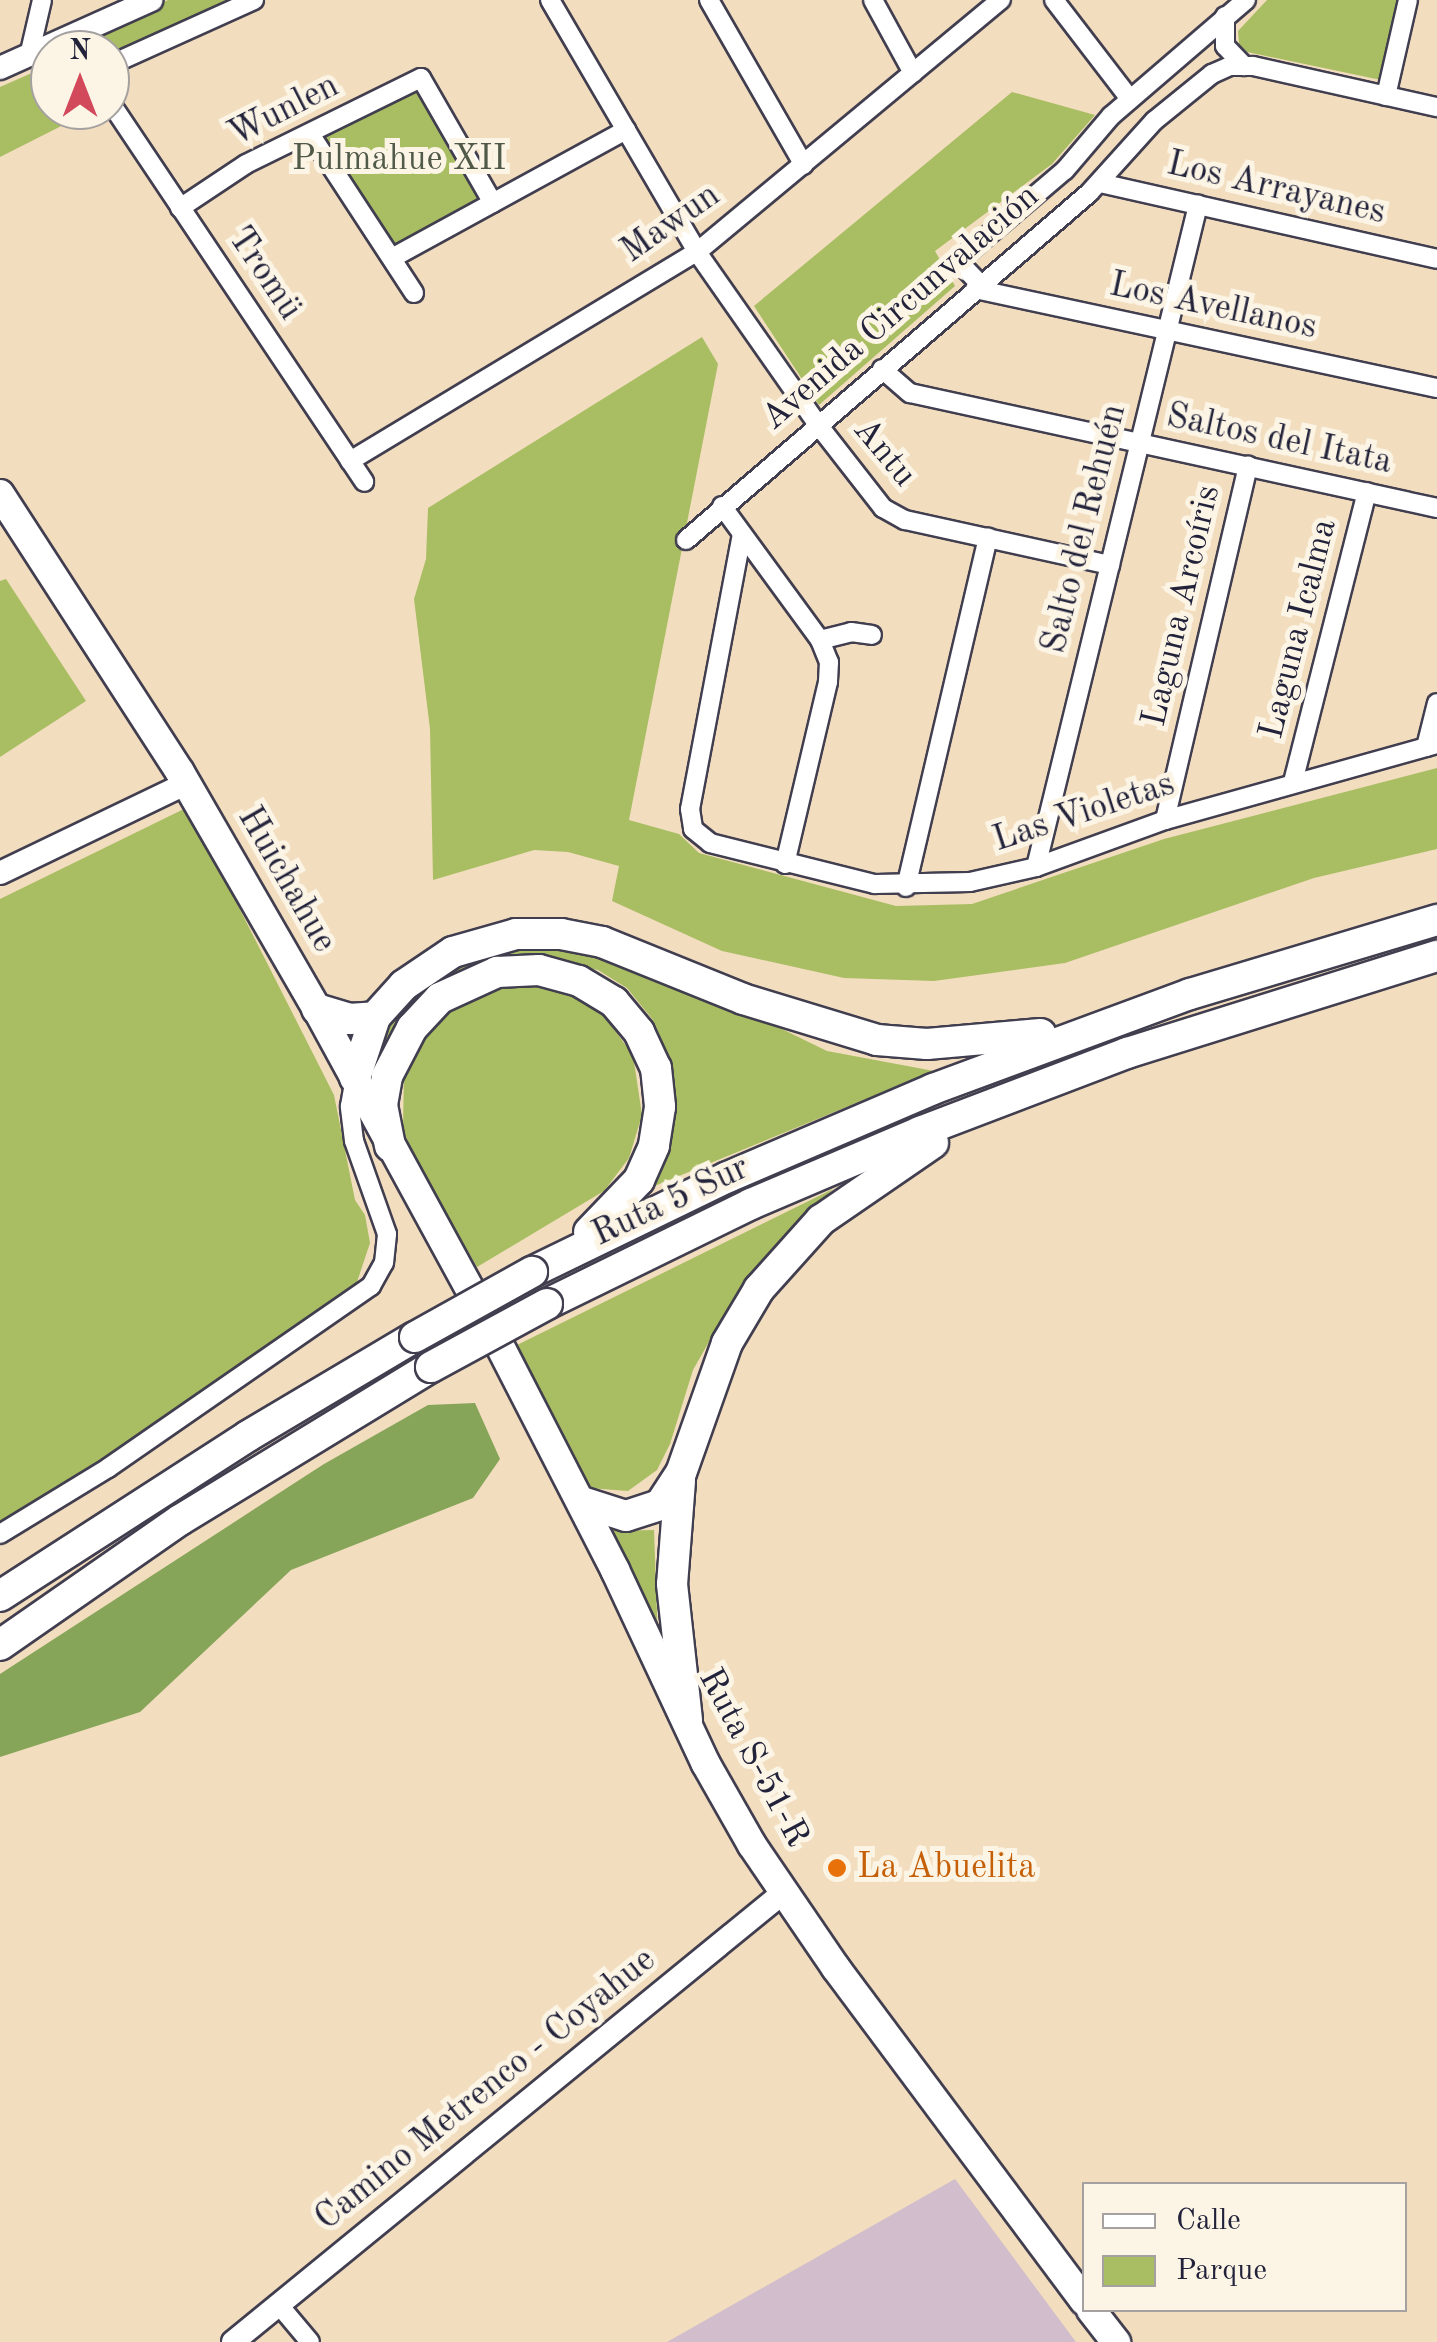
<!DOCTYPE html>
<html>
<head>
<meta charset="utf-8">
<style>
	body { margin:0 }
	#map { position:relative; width:1437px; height:2342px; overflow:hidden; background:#f2ddbf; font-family:"Old Standard TT",serif }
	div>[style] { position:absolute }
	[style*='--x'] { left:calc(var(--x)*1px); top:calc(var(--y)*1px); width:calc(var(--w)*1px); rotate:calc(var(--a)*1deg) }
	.industrial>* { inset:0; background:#d1bdcb }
	.green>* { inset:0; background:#a9be62 }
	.forest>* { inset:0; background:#86a558 }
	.roads { filter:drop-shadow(2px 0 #413e4f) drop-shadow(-2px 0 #413e4f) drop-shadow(0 2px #413e4f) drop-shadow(0 -2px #413e4f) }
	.street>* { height:18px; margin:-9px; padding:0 9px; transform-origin:9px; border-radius:9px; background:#fff }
	.secondary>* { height:22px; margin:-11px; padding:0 11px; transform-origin:11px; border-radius:11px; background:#fff }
	.primary>* { height:28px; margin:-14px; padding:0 14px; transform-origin:14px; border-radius:14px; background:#fff }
	.highway>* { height:30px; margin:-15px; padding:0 15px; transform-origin:15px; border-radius:15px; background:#fff }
	.bridges { filter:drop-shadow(2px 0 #413e4f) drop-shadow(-2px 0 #413e4f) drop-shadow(0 2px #413e4f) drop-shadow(0 -2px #413e4f) }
	.highway-bridge>* { height:30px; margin:-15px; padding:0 15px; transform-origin:15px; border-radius:15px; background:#fff }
	.dots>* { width:28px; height:28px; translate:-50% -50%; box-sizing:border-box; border:5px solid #fcf5e5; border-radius:50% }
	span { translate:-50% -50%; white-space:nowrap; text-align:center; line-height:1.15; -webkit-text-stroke:10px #fcf5e5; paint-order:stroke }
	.street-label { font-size:35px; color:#22223b }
	.park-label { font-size:35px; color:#515949 }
	.food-label { font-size:35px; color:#c56008 }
	.left { translate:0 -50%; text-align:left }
	.legend { position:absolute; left:1082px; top:2182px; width:325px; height:130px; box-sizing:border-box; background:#fcf5e5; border:2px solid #a5a1a1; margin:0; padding:12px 18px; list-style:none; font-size:30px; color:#22223b }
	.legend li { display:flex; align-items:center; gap:20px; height:50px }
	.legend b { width:50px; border:2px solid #a5a1a1 }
	.north { position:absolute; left:30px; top:30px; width:100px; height:100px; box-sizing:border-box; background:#fcf5e5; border:2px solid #a5a1a1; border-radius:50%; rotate:0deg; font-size:28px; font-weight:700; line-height:40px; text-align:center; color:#22223b }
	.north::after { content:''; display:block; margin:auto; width:35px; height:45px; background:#d1495b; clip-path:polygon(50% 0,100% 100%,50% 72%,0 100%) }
</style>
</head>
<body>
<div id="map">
	<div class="industrial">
		<div style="clip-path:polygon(955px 2179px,1076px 2342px,667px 2342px)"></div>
	</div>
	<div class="green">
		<div style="clip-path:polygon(168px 0,236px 0,110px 58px,110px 50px,82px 50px,75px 41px)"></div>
		<div style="clip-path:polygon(1267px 0,1401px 0,1381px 80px,1247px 52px,1239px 44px,1238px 31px)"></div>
		<div style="clip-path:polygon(50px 65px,50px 110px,93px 110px,0 157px,0 87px)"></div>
		<div style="clip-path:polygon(418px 89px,483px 200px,395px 247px,321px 137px)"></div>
		<div style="clip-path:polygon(1012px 92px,1095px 115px,1052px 164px,935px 251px,955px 286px,819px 405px,754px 306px)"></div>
		<div style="clip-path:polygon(702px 337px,718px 364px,629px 820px,679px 834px,699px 853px,896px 906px,972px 904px,1164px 839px,1437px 768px,1437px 849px,1314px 878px,1065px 963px,934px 981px,844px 978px,722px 951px,612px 901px,619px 866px,568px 852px,534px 850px,433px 880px,430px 729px,414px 599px,426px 559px,428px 508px)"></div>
		<div style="clip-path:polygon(6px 579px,86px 701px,0 757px,0 581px)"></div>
		<div style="clip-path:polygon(188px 807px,334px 1095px,355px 1200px,365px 1215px,370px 1243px,350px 1303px,0 1532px,0 899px)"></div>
		<div style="clip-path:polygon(516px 941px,601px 953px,741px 1009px,827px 1051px,934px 1071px,645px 1190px,674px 1099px,670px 1062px,653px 1020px,627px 988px,598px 970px,558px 961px,508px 959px,460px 972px,431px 993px,377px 1088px,364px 1061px,379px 1026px,437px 967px)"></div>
		<div style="clip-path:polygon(522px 982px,556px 987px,602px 1013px,633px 1055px,642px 1115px,629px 1158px,604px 1191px,477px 1267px,417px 1164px,403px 1129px,404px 1072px,421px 1036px,456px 1001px,487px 987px)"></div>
		<div style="clip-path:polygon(833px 1189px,764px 1260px,723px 1317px,693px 1370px,670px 1444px,657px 1470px,628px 1491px,589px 1488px,515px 1346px)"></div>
		<div style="clip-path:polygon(654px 1530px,658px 1642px,607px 1531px)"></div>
	</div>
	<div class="forest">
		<div style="clip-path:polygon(475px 1403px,500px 1459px,473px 1498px,291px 1570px,140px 1712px,0 1757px,0 1674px,324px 1464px,428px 1405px)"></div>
	</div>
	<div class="roads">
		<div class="street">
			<div style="--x:550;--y:0;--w:292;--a:59.7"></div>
			<div style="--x:697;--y:252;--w:213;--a:55"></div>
			<div style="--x:819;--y:426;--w:104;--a:52"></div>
			<div style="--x:883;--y:508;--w:25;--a:29"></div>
			<div style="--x:905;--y:520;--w:210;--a:12.4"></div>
			<div style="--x:709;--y:0;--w:190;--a:60.1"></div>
			<div style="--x:873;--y:0;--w:83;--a:61.3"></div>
			<div style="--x:1054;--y:0;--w:125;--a:52.5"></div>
			<div style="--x:1225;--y:16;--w:30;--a:90"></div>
			<div style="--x:1225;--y:46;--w:28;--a:46"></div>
			<div style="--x:29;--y:56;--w:57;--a:-76.9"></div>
			<div style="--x:110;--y:65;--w:158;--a:-24.3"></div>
			<div style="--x:1386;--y:96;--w:98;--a:-77.1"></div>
			<div style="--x:110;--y:102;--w:457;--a:56.2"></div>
			<div style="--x:310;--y:134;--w:190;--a:56.8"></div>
			<div style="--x:1100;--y:183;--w:345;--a:12.7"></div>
			<div style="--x:180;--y:208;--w:79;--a:-33.7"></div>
			<div style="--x:246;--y:164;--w:195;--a:-26.2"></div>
			<div style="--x:421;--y:78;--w:144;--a:60.1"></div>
			<div style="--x:392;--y:258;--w:267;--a:-28.7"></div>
			<div style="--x:981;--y:285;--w:33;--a:-134"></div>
			<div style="--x:958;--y:261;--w:140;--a:-40.4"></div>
			<div style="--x:1065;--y:170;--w:71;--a:-49.6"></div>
			<div style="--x:1111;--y:116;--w:178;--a:-40.7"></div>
			<div style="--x:975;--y:289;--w:472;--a:12.1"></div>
			<div style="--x:882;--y:369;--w:37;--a:41"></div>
			<div style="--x:910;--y:393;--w:539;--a:12.31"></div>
			<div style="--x:350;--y:461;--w:405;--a:-31.1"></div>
			<div style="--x:697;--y:252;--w:395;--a:-39.7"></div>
			<div style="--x:722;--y:506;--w:166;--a:53.8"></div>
			<div style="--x:820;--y:640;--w:24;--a:68"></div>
			<div style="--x:829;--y:662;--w:20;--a:93"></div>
			<div style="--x:828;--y:682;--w:187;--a:103.3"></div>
			<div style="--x:742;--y:534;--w:280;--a:100.7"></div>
			<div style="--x:690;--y:809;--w:20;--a:81"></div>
			<div style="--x:693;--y:829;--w:22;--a:39"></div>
			<div style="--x:710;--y:843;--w:170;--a:14"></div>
			<div style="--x:875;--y:884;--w:95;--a:-1.2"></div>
			<div style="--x:970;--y:882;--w:68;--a:-12.8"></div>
			<div style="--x:1036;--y:867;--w:137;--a:-20"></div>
			<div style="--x:1165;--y:820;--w:282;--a:-15.6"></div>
			<div style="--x:686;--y:540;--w:532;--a:-40.73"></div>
			<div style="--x:1089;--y:193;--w:97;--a:-47.9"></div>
			<div style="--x:1154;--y:121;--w:75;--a:-39"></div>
			<div style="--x:1212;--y:74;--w:20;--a:-24"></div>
			<div style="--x:1230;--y:66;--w:23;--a:0"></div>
			<div style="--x:1253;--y:66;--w:189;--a:12.6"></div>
			<div style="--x:820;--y:640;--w:32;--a:-14"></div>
			<div style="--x:851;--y:632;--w:21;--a:8"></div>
			<div style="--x:1426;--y:747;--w:45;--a:-76"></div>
			<div style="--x:1293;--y:782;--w:299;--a:-75.7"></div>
			<div style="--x:1165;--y:820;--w:364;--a:-76.8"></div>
			<div style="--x:1036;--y:867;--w:682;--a:-76.25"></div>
			<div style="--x:906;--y:887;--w:359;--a:-76.8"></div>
			<div style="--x:0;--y:1534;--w:127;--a:-31.4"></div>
			<div style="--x:108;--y:1468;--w:320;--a:-34.7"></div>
			<div style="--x:371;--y:1286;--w:26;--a:-61"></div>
			<div style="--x:384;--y:1263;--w:29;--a:-84"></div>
			<div style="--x:387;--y:1234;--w:99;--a:-109.5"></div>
			<div style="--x:354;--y:1141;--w:35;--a:-97"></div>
			<div style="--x:350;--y:1106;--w:27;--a:-80"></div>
			<div style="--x:279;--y:2305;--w:48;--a:50"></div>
		</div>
		<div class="secondary">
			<div style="--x:0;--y:68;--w:166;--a:-24.2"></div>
			<div style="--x:0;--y:873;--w:208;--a:-25.7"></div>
			<div style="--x:233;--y:2342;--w:711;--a:-39.24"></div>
		</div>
		<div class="primary">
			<div style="--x:0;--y:494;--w:331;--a:57.1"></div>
			<div style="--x:180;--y:772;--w:274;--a:60"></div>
			<div style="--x:317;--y:1009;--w:346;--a:61.4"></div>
			<div style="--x:483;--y:1313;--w:289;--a:62.8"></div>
			<div style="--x:615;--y:1570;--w:214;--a:64.9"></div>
			<div style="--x:706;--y:1764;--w:93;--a:60.4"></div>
			<div style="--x:752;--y:1845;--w:149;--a:55.7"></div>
			<div style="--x:836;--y:1968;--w:415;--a:53.3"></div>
			<div style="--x:1091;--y:2310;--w:41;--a:52"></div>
		</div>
		<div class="highway">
			<div style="--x:317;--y:1009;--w:34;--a:17"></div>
			<div style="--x:349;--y:1019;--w:26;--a:-4"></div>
			<div style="--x:355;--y:1078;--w:64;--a:-71.8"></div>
			<div style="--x:375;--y:1017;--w:43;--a:-47.8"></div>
			<div style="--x:404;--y:985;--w:59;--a:-34"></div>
			<div style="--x:453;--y:952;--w:66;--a:-15.9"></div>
			<div style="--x:516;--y:934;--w:45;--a:0"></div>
			<div style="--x:561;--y:934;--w:42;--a:11"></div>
			<div style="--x:602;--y:942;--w:152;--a:22"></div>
			<div style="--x:743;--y:999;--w:140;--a:17"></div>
			<div style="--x:877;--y:1040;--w:50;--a:4.6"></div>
			<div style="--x:927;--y:1044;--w:114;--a:-5"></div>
			<div style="--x:390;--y:1146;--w:42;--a:-101"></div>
			<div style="--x:382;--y:1105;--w:29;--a:-80"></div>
			<div style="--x:387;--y:1076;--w:54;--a:-62.5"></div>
			<div style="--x:412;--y:1028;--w:41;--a:-47"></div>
			<div style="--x:440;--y:998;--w:63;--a:-24.5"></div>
			<div style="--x:497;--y:972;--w:42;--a:-2.7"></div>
			<div style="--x:539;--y:970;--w:41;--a:15.4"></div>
			<div style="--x:579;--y:981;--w:41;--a:31"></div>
			<div style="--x:614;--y:1002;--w:39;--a:50"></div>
			<div style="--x:639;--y:1032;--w:40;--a:65"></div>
			<div style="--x:656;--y:1068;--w:39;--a:84"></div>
			<div style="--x:660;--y:1107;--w:39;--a:99"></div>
			<div style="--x:654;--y:1146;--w:37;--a:114"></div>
			<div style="--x:639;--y:1180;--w:72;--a:133.9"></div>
			<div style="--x:532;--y:1272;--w:218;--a:-25.9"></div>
			<div style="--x:728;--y:1177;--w:223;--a:-23.2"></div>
			<div style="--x:933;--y:1089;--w:274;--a:-20.3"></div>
			<div style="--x:1190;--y:994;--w:258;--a:-16.7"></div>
			<div style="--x:547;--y:1304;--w:227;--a:-26.1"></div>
			<div style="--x:751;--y:1204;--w:184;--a:-23.1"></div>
			<div style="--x:920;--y:1132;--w:222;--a:-20.9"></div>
			<div style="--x:1127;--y:1053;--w:325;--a:-17.4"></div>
			<div style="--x:680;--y:1481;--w:103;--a:94.4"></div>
			<div style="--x:672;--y:1584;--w:137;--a:83.7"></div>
			<div style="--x:582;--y:1502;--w:46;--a:17.7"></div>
			<div style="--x:626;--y:1516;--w:36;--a:-18"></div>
			<div style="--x:660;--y:1505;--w:38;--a:-57"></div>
			<div style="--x:681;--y:1473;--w:138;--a:-70.5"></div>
			<div style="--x:727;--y:1343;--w:63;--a:-59.3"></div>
			<div style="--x:759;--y:1289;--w:93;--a:-48.1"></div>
			<div style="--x:821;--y:1220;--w:136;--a:-34.5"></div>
			<div style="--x:0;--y:1596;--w:295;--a:-32.8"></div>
			<div style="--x:248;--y:1436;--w:194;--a:-30.7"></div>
			<div style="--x:0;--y:1645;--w:219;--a:-34.8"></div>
			<div style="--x:180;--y:1520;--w:294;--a:-31.4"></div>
		</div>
	</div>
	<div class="bridges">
		<div class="highway-bridge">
			<div style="--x:415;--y:1337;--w:134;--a:-29.1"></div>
			<div style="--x:431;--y:1367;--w:132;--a:-28.5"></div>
		</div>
	</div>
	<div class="dots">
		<div style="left:837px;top:1868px;background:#e8710a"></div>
	</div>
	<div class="street-label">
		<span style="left:284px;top:111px;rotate:-27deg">Wunlen</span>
		<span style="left:1276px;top:189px;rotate:13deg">Los Arrayanes</span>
		<span style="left:671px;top:224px;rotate:-35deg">Mawun</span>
		<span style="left:264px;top:274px;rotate:56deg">Tromü</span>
		<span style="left:1213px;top:307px;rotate:12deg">Los Avellanos</span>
		<span style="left:901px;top:308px;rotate:-41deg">Avenida Circunvalación</span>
		<span style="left:1279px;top:440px;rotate:12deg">Saltos del Itata</span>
		<span style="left:884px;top:453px;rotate:50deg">Antu</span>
		<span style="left:1085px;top:529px;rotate:-76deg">Salto del Rehuén</span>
		<span style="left:1182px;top:606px;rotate:-77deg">Laguna Arcoíris</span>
		<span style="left:1299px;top:629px;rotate:-76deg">Laguna Icalma</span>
		<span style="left:1084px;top:813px;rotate:-18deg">Las Violetas</span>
		<span style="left:286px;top:880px;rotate:60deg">Huichahue</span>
		<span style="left:671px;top:1202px;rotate:-25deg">Ruta 5 Sur</span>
		<span style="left:753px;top:1758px;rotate:62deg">Ruta S-51-R</span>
		<span style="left:486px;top:2090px;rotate:-39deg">Camino Metrenco - Coyahue</span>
	</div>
	<div class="park-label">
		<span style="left:399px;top:160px">Pulmahue XII</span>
	</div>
	<div class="food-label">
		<span class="left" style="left:857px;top:1868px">La Abuelita</span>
	</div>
	<ul class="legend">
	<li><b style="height:12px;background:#fff"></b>Calle</li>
	<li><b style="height:28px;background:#a9be62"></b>Parque</li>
	</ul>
	<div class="north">N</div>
</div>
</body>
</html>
